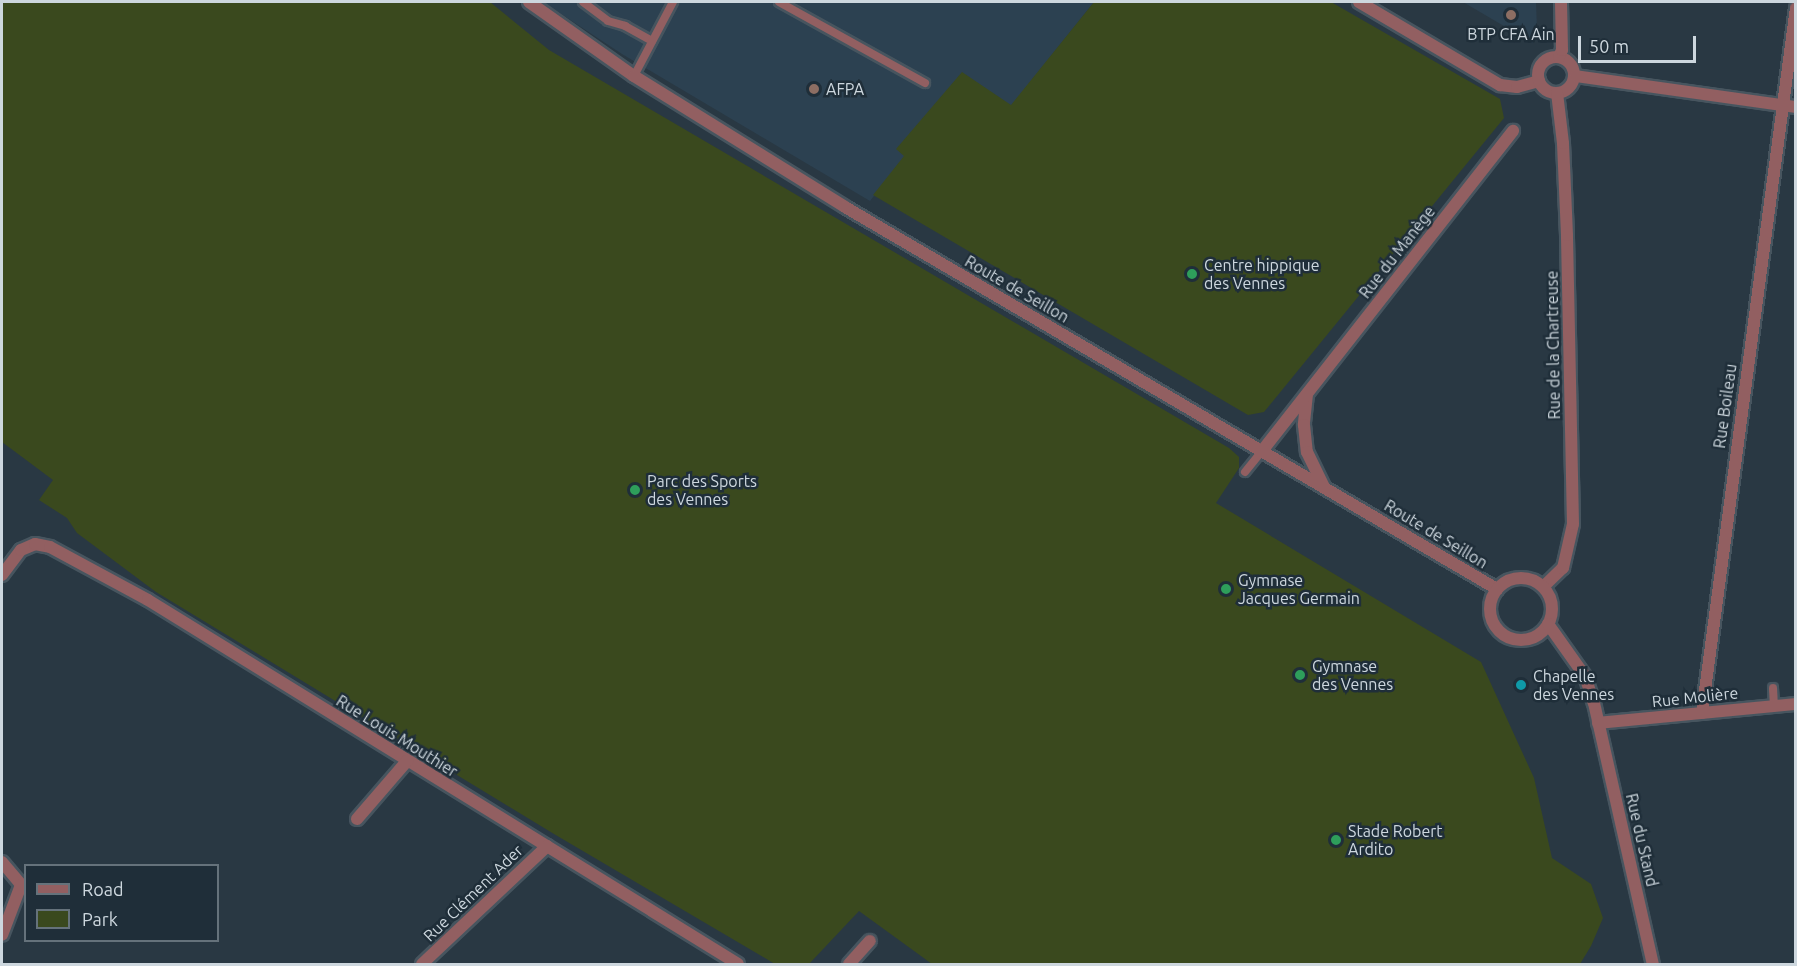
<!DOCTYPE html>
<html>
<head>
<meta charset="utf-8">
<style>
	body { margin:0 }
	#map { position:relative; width:1797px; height:966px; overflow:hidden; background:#293843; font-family:Ubuntu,sans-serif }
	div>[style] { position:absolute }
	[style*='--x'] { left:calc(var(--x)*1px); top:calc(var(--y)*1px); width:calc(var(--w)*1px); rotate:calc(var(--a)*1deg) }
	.built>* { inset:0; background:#2c4151 }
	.green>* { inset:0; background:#3a491e }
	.roads { filter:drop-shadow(2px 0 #47555f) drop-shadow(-2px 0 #47555f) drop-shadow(0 2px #47555f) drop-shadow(0 -2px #47555f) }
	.service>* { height:8px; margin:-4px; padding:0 4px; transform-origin:4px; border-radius:4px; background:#925f61 }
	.minor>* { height:12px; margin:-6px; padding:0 6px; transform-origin:6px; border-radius:6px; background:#925f61 }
	.minor>.ring { margin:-6px; padding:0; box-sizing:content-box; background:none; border:12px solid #925f61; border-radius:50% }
	.tertiary>* { height:12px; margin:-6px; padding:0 6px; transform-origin:6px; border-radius:6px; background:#925f61 }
	.tertiary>.ring { margin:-6px; padding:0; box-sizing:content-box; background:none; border:12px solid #925f61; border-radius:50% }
	.dots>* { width:16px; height:16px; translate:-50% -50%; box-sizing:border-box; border:3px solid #1f2e39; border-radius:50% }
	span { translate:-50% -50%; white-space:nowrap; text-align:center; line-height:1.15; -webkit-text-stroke:5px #1f2e39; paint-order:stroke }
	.poi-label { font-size:16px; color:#cdd7de }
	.left { translate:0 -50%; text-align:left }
	.street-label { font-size:16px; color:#cdd7de }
	.frame { position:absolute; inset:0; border:3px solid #cdd7de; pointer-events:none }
	.legend { position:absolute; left:24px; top:864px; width:195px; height:78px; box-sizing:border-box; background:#1f2e39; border:2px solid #65727b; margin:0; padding:8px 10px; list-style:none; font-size:18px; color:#cdd7de }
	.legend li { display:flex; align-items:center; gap:12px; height:30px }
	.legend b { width:30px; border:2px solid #65727b }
	.scale { position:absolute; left:1578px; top:36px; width:118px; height:27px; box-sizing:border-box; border:3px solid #cdd7de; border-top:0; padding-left:8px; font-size:18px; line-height:21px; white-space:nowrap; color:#cdd7de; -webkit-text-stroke:4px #1f2e39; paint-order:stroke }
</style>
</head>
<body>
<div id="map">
	<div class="built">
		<div style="clip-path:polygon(543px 2px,1094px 2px,1011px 106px,962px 73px,897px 149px,905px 156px,870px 201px,622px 54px)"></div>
		<div style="clip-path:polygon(1463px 2px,1536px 2px,1537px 29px,1533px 43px)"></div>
	</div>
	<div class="green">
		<div style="clip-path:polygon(2px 2px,490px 2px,549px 50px,1229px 448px,1239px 457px,1239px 468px,1216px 503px,1481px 662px,1534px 778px,1552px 858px,1591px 884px,1603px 918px,1591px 946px,1580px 964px,932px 964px,859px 911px,809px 964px,775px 964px,554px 834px,156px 592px,77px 533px,67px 518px,39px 500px,53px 480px,2px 442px)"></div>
		<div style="clip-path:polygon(1094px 2px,1331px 2px,1500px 99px,1504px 118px,1264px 412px,1248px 415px,873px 195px,904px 156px,896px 149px,962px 72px,1011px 105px)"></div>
	</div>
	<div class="roads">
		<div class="service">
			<div style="--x:583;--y:2;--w:31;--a:37"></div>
			<div style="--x:608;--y:21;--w:18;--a:16"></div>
			<div style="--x:625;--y:26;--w:31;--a:29"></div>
			<div style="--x:779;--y:2;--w:167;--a:29"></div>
			<div style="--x:634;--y:76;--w:84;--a:-62.2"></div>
			<div style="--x:1245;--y:472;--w:27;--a:-51"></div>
			<div style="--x:1773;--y:688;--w:18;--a:87"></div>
		</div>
		<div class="minor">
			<div style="--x:1359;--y:2;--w:164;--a:30.5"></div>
			<div style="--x:1500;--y:85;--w:17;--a:7"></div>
			<div style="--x:1517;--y:87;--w:23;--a:-15"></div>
			<div class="ring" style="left:1538px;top:57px;width:24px;height:24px"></div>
			<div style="--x:1559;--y:57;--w:8;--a:-67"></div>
			<div style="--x:1562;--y:50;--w:48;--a:-91.2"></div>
			<div style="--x:1575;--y:76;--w:223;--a:8"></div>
			<div style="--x:1307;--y:394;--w:31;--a:96"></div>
			<div style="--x:1304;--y:425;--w:27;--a:84"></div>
			<div style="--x:1307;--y:452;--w:39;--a:64"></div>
			<div style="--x:1262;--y:451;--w:407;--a:-51.9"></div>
			<div style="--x:2;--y:575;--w:31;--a:-53"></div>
			<div style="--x:21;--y:550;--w:15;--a:-23"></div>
			<div style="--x:35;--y:544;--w:15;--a:11"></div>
			<div style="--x:50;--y:547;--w:111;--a:28.4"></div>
			<div style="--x:148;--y:600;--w:693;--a:31.67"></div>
			<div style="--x:1543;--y:587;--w:28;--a:-44"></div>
			<div style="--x:1563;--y:568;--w:45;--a:-77.2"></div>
			<div style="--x:1573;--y:524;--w:289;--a:-91.2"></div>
			<div style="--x:1567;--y:235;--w:92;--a:-92.5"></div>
			<div style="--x:1563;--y:143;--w:50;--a:-96.8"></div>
			<div style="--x:1702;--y:713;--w:711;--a:-82.41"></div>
			<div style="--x:1598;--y:723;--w:199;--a:-5.5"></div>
			<div style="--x:357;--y:819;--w:77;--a:-49.2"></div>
			<div style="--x:2;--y:862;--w:30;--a:50"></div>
			<div style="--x:21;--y:885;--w:53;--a:110.8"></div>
			<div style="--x:422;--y:964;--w:172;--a:-43.3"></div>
			<div style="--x:849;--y:964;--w:31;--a:-48"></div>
		</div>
		<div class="tertiary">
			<div style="--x:529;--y:2;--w:128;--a:35.2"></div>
			<div style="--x:634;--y:76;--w:248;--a:31.8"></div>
			<div style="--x:845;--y:207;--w:756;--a:30.37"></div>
			<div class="ring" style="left:1490px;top:578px;width:50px;height:50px"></div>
			<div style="--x:1548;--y:624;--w:64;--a:54.6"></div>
			<div style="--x:1585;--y:676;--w:28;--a:72"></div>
			<div style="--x:1594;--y:703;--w:268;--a:77.3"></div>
		</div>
	</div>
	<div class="dots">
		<div style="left:1511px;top:15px;background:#8d6e63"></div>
		<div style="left:814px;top:89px;background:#8d6e63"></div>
		<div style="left:1192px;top:274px;background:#2e9e5b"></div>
		<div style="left:635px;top:490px;background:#2e9e5b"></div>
		<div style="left:1226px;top:589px;background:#2e9e5b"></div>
		<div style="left:1300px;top:675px;background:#2e9e5b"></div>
		<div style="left:1521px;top:685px;background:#0f9aa8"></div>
		<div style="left:1336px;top:840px;background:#2e9e5b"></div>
	</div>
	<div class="poi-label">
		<span style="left:1511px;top:34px">BTP CFA Ain</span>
		<span class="left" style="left:826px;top:89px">AFPA</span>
		<span class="left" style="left:1204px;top:274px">Centre hippique<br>des Vennes</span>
		<span class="left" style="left:647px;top:490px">Parc des Sports<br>des Vennes</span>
		<span class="left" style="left:1238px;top:589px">Gymnase<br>Jacques Germain</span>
		<span class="left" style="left:1312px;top:675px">Gymnase<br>des Vennes</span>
		<span class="left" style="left:1533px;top:685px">Chapelle<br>des Vennes</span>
		<span class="left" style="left:1348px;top:840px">Stade Robert<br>Ardito</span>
	</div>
	<div class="street-label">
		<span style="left:1397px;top:252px;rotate:-52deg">Rue du Manège</span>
		<span style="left:1017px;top:289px;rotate:30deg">Route de Seillon</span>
		<span style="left:1553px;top:345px;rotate:-91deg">Rue de la Chartreuse</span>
		<span style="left:1725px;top:406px;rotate:-82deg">Rue Boileau</span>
		<span style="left:1436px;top:534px;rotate:31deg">Route de Seillon</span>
		<span style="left:1695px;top:697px;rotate:-6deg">Rue Molière</span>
		<span style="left:397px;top:736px;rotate:32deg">Rue Louis Mouthier</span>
		<span style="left:1642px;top:840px;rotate:77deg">Rue du Stand</span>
		<span style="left:473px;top:893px;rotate:-44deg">Rue Clément Ader</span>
	</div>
	<div class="frame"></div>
	<ul class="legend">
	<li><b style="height:8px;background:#925f61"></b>Road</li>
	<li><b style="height:16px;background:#3a491e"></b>Park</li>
	</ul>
	<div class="scale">50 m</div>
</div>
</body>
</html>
